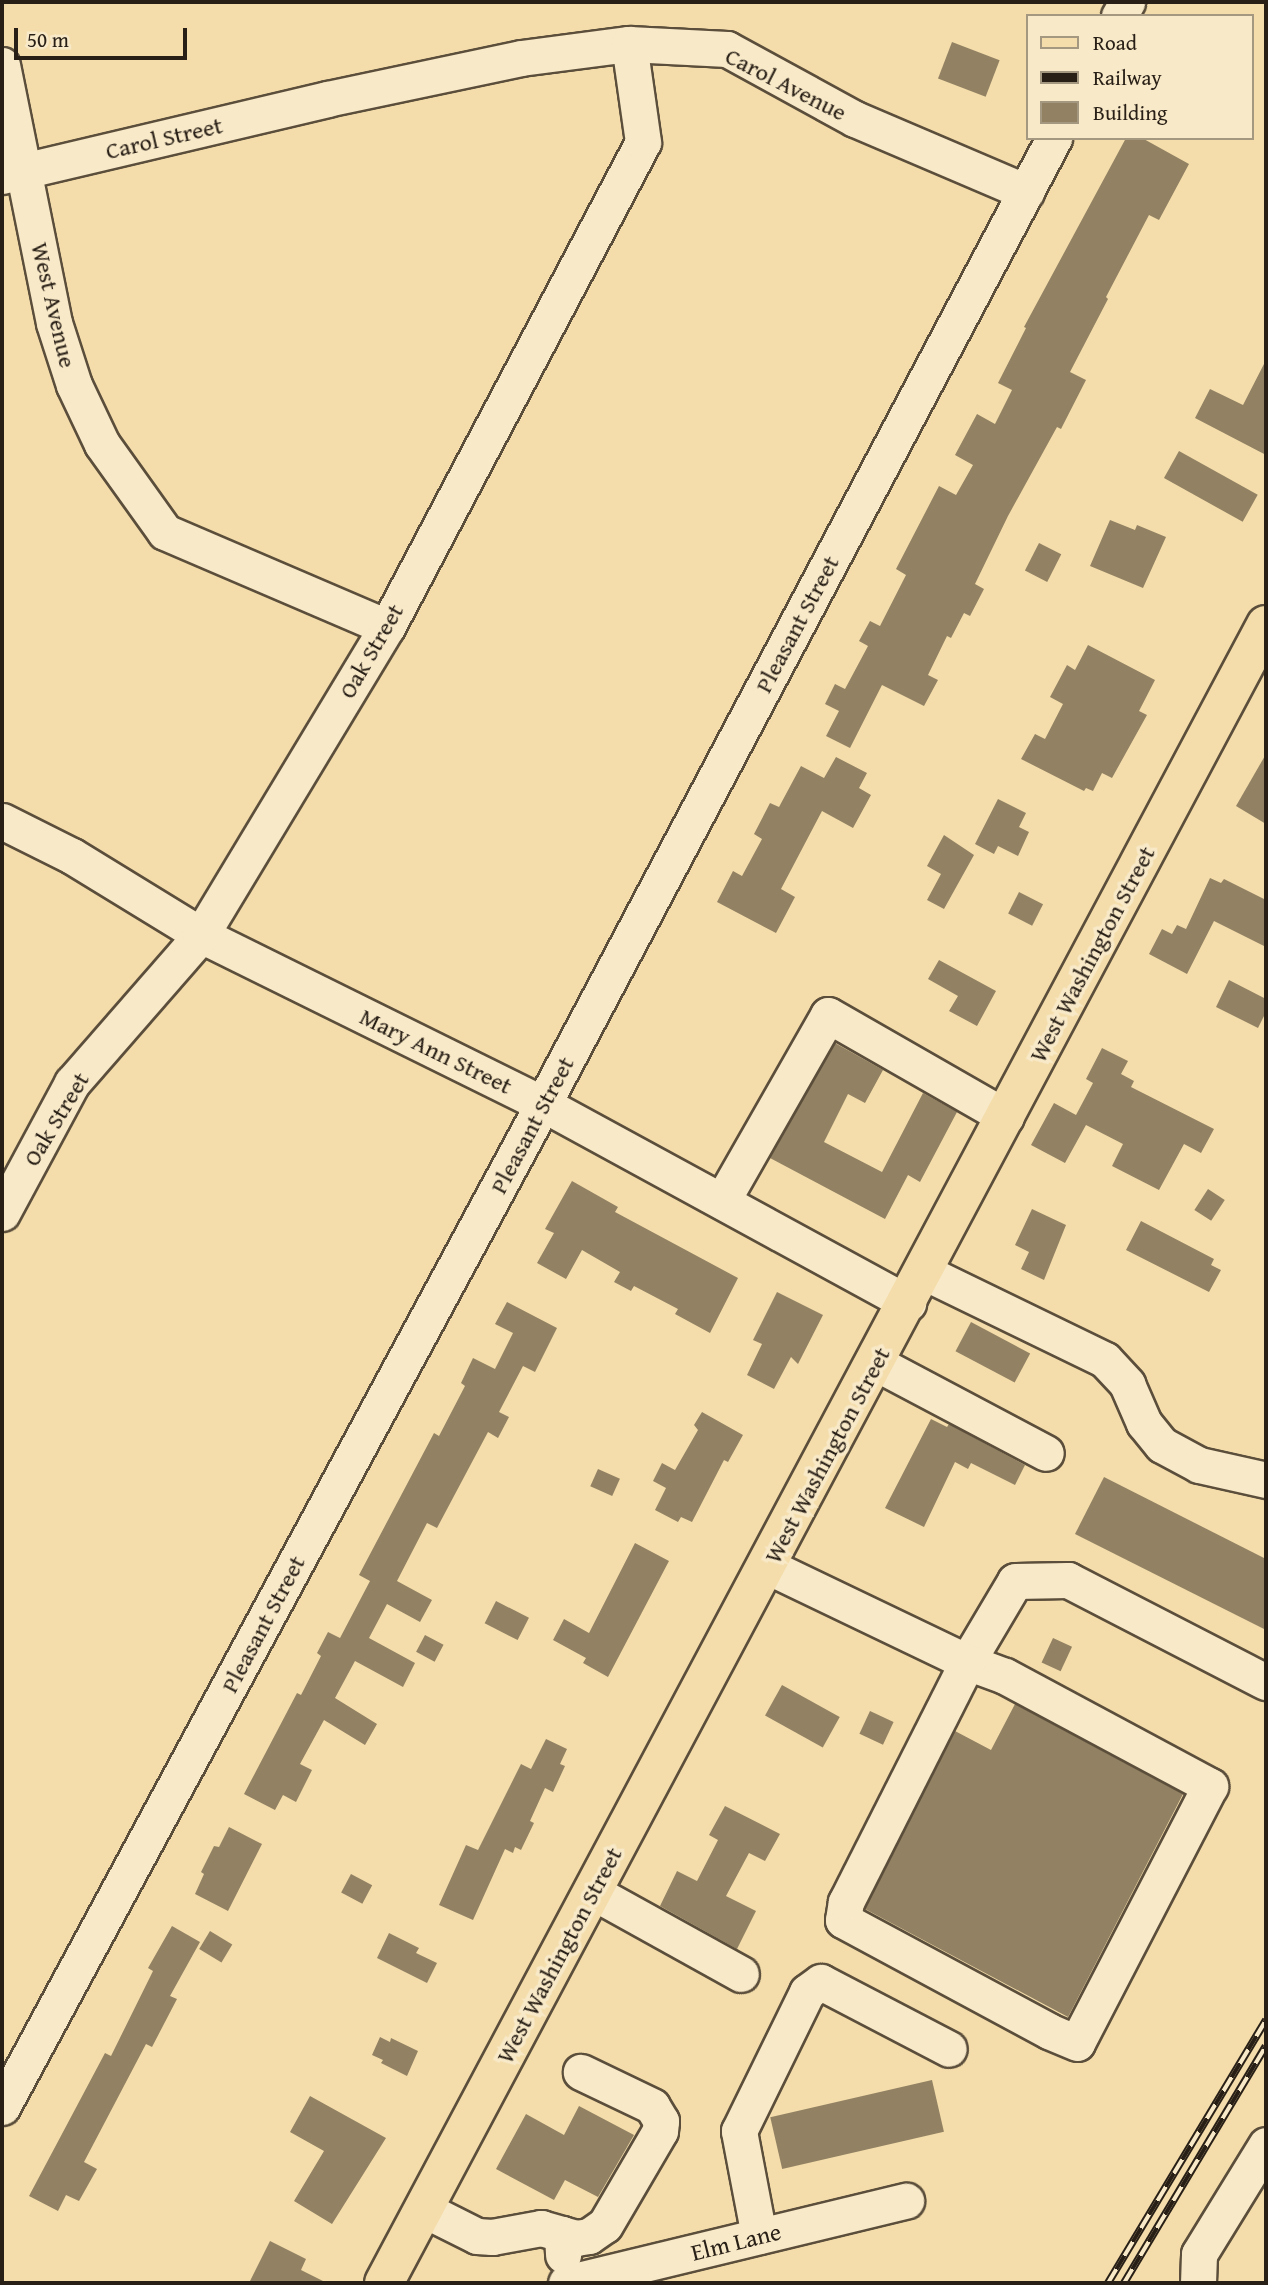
<!DOCTYPE html>
<html>
<head>
<meta charset="utf-8">
<style>
	body { margin:0 }
	#map { position:relative; width:1268px; height:2285px; overflow:hidden; background:#f4ddab; font-family:"Gentium Book Plus",serif }
	div>[style] { position:absolute }
	[style*='--x'] { left:calc(var(--x)*1px); top:calc(var(--y)*1px); width:calc(var(--w)*1px); rotate:calc(var(--a)*1deg) }
	.building>* { inset:0; background:#928263; transform-origin:0 0 }
	.roads { filter:drop-shadow(2px 0 #5b4e3b) drop-shadow(-2px 0 #5b4e3b) drop-shadow(0 2px #5b4e3b) drop-shadow(0 -2px #5b4e3b) }
	.minor>* { height:35px; margin:-17.5px; padding:0 17.5px; transform-origin:17.5px; border-radius:17.5px; background:#f8e9c8 }
	.major>* { height:38px; margin:-19px; padding:0 19px; transform-origin:19px; border-radius:19px; background:#f4ddab }
	.rail>* { height:8px; margin-top:-4px; transform-origin:0; background:repeating-linear-gradient(90deg,#f8e9c8 0 16px,#281f16 0 32px); box-sizing:border-box; border-block:2px solid #281f16 }
	span { translate:-50% -50%; white-space:nowrap; text-align:center; line-height:1.15; -webkit-text-stroke:7px #f8e9c8; paint-order:stroke }
	.street-label { font-size:24px; color:#281f16 }
	.frame { position:absolute; inset:0; border:4px solid #281f16; pointer-events:none }
	.legend { position:absolute; left:1026px; top:14px; width:228px; height:126px; box-sizing:border-box; background:#f8e9c8; border:2px solid #a59881; margin:0; padding:9px 12px; list-style:none; font-size:21px; color:#281f16 }
	.legend li { display:flex; align-items:center; gap:14px; height:35px }
	.legend b { width:35px; border:2px solid #a59881 }
	.scale { position:absolute; left:14px; top:28px; width:173px; height:32px; box-sizing:border-box; border:4px solid #281f16; border-top:0; padding-left:9px; font-size:21px; line-height:24px; white-space:nowrap; color:#281f16; -webkit-text-stroke:5px #f8e9c8; paint-order:stroke }
</style>
</head>
<body>
<div id="map">
	<div class="building">
		<div style="left:952px;top:42px;width:51px;height:39px;rotate:21deg"></div>
		<div style="clip-path:polygon(1126px 138px,1142px 138px,1189px 164px,1159px 220px,1149px 215px,1106px 297px,1108px 299px,1070px 372px,1086px 380px,1061px 429px,1057px 427px,1008px 516px,975px 584px,984px 589px,970px 616px,964px 613px,951px 638px,947px 636px,928px 675px,938px 680px,924px 706px,882px 685px,850px 748px,826px 736px,839px 711px,825px 704px,835px 684px,845px 689px,868px 646px,859px 641px,870px 621px,880px 626px,906px 575px,896px 569px,939px 486px,956px 495px,973px 465px,955px 455px,977px 414px,995px 424px,1012px 390px,998px 383px,1026px 328px,1024px 327px)"></div>
		<div style="clip-path:polygon(1266px 360px,1266px 455px,1195px 418px,1210px 389px,1243px 405px)"></div>
		<div style="left:1179px;top:451px;width:90px;height:31px;rotate:29deg"></div>
		<div style="clip-path:polygon(1110px 520px,1135px 530px,1137px 525px,1166px 537px,1143px 588px,1090px 566px)"></div>
		<div style="left:1039px;top:543px;width:25px;height:31px;rotate:27deg"></div>
		<div style="clip-path:polygon(1088px 645px,1155px 680px,1139px 711px,1147px 715px,1112px 778px,1102px 773px,1093px 791px,1086px 788px,1084px 791px,1021px 759px,1035px 734px,1045px 739px,1063px 704px,1050px 697px,1067px 665px,1075px 670px)"></div>
		<div style="clip-path:polygon(1266px 754px,1266px 824px,1236px 806px)"></div>
		<div style="clip-path:polygon(836px 757px,867px 773px,859px 788px,871px 795px,853px 828px,822px 811px,781px 889px,795px 897px,776px 933px,717px 902px,733px 871px,742px 876px,762px 839px,754px 834px,770px 803px,779px 807px,801px 766px,824px 778px)"></div>
		<div style="clip-path:polygon(998px 799px,1026px 813px,1019px 827px,1029px 832px,1018px 856px,998px 846px,994px 854px,975px 844px)"></div>
		<div style="clip-path:polygon(944px 835px,974px 855px,944px 909px,927px 900px,941px 874px,927px 866px)"></div>
		<div style="clip-path:polygon(1210px 878px,1221px 883px,1224px 879px,1266px 900px,1266px 947px,1214px 921px,1187px 974px,1149px 954px,1162px 929px,1172px 934px,1177px 925px,1186px 929px)"></div>
		<div style="left:1019px;top:892px;width:27px;height:24px;rotate:27deg"></div>
		<div style="clip-path:polygon(939px 960px,996px 991px,977px 1026px,949px 1011px,958px 996px,928px 979px)"></div>
		<div style="clip-path:polygon(1229px 980px,1266px 999px,1266px 1012px,1258px 1028px,1216px 1007px)"></div>
		<div style="clip-path:polygon(835px 1043px,883px 1070px,865px 1103px,848px 1094px,824px 1142px,882px 1172px,923px 1093px,957px 1112px,920px 1182px,908px 1175px,885px 1219px,770px 1158px)"></div>
		<div style="clip-path:polygon(1102px 1048px,1128px 1061px,1121px 1074px,1134px 1081px,1131px 1087px,1214px 1129px,1201px 1153px,1184px 1144px,1159px 1190px,1112px 1166px,1123px 1144px,1086px 1125px,1065px 1163px,1031px 1145px,1054px 1103px,1076px 1115px,1093px 1083px,1086px 1079px)"></div>
		<div style="clip-path:polygon(572px 1181px,618px 1207px,615px 1212px,738px 1278px,710px 1333px,675px 1314px,678px 1309px,634px 1286px,631px 1291px,614px 1282px,620px 1272px,582px 1250px,566px 1279px,537px 1263px,554px 1233px,545px 1229px)"></div>
		<div style="left:1208px;top:1189px;width:20px;height:25px;rotate:33deg"></div>
		<div style="clip-path:polygon(1032px 1209px,1066px 1225px,1044px 1280px,1021px 1269px,1029px 1252px,1015px 1245px)"></div>
		<div style="clip-path:polygon(1141px 1221px,1214px 1259px,1211px 1265px,1221px 1270px,1209px 1292px,1126px 1250px)"></div>
		<div style="clip-path:polygon(777px 1292px,823px 1315px,798px 1364px,791px 1357px,774px 1389px,747px 1375px,762px 1344px,753px 1340px)"></div>
		<div style="clip-path:polygon(507px 1302px,557px 1328px,535px 1372px,523px 1366px,499px 1412px,509px 1417px,498px 1438px,488px 1432px,437px 1528px,427px 1523px,397px 1581px,432px 1600px,420px 1622px,387px 1604px,369px 1638px,415px 1663px,403px 1687px,355px 1661px,335px 1698px,377px 1724px,365px 1745px,324px 1720px,300px 1764px,312px 1770px,296px 1802px,283px 1795px,275px 1810px,244px 1794px,297px 1693px,301px 1695px,321px 1656px,317px 1653px,328px 1632px,340px 1638px,370px 1581px,359px 1575px,434px 1433px,439px 1436px,465px 1386px,461px 1383px,473px 1358px,495px 1369px,513px 1333px,495px 1324px)"></div>
		<div style="left:971px;top:1322px;width:67px;height:33px;rotate:28deg"></div>
		<div style="clip-path:polygon(702px 1412px,743px 1435px,728px 1462px,724px 1460px,692px 1522px,681px 1517px,678px 1522px,655px 1510px,666px 1488px,653px 1481px,662px 1463px,675px 1470px,698px 1430px,694px 1425px)"></div>
		<div style="clip-path:polygon(931px 1419px,947px 1427px,949px 1424px,1025px 1465px,1015px 1485px,971px 1463px,968px 1469px,955px 1462px,924px 1527px,885px 1508px)"></div>
		<div style="left:598px;top:1469px;width:24px;height:19px;rotate:24deg"></div>
		<div style="clip-path:polygon(1104px 1477px,1266px 1559px,1266px 1630px,1075px 1534px)"></div>
		<div style="clip-path:polygon(635px 1543px,669px 1561px,608px 1677px,583px 1663px,586px 1658px,553px 1640px,564px 1619px,589px 1633px)"></div>
		<div style="left:496px;top:1601px;width:37px;height:25px;rotate:27deg"></div>
		<div style="left:425px;top:1635px;width:21px;height:19px;rotate:28deg"></div>
		<div style="left:1053px;top:1638px;width:21px;height:27px;rotate:25deg"></div>
		<div style="left:782px;top:1685px;width:66px;height:35px;rotate:29deg"></div>
		<div style="clip-path:polygon(1015px 1704px,1183px 1794px,1068px 2017px,865px 1909px,955px 1731px,991px 1750px)"></div>
		<div style="left:870px;top:1711px;width:26px;height:25px;rotate:25deg"></div>
		<div style="clip-path:polygon(546px 1739px,567px 1749px,560px 1764px,565px 1766px,553px 1792px,545px 1788px,530px 1821px,534px 1823px,521px 1850px,515px 1847px,513px 1853px,505px 1849px,473px 1920px,439px 1905px,466px 1845px,478px 1850px,521px 1764px,531px 1769px)"></div>
		<div style="clip-path:polygon(725px 1806px,780px 1834px,765px 1861px,749px 1853px,726px 1896px,756px 1911px,737px 1949px,660px 1906px,677px 1871px,697px 1881px,718px 1840px,709px 1835px)"></div>
		<div style="clip-path:polygon(229px 1827px,262px 1844px,228px 1911px,195px 1894px,204px 1874px,201px 1872px,214px 1846px,219px 1847px)"></div>
		<div style="left:351px;top:1874px;width:24px;height:21px;rotate:28deg"></div>
		<div style="clip-path:polygon(172px 1926px,200px 1942px,170px 1996px,177px 1999px,152px 2047px,146px 2044px,84px 2162px,97px 2169px,79px 2201px,66px 2195px,58px 2211px,29px 2196px,105px 2053px,111px 2056px,153px 1971px,148px 1968px)"></div>
		<div style="left:210px;top:1931px;width:26px;height:21px;rotate:31deg"></div>
		<div style="clip-path:polygon(389px 1933px,419px 1948px,416px 1953px,437px 1963px,427px 1983px,377px 1958px)"></div>
		<div style="clip-path:polygon(380px 2037px,390px 2042px,391px 2038px,418px 2051px,407px 2076px,381px 2063px,383px 2060px,372px 2055px)"></div>
		<div style="left:932px;top:2080px;width:53px;height:166px;rotate:77deg"></div>
		<div style="clip-path:polygon(310px 2096px,386px 2138px,332px 2224px,294px 2201px,324px 2151px,290px 2132px)"></div>
		<div style="clip-path:polygon(579px 2106px,634px 2135px,598px 2197px,565px 2180px,554px 2200px,496px 2169px,526px 2114px,564px 2135px)"></div>
		<div style="clip-path:polygon(270px 2241px,306px 2259px,301px 2270px,327px 2283px,249px 2283px)"></div>
	</div>
	<div class="roads">
		<div class="minor">
			<div style="--x:1119;--y:16;--w:16;--a:-60"></div>
			<div style="--x:2;--y:65;--w:263;--a:78.6"></div>
			<div style="--x:54;--y:323;--w:65;--a:72.1"></div>
			<div style="--x:74;--y:385;--w:65;--a:64.6"></div>
			<div style="--x:102;--y:444;--w:108;--a:54.4"></div>
			<div style="--x:165;--y:532;--w:241;--a:23.2"></div>
			<div style="--x:2;--y:176;--w:334;--a:-13.3"></div>
			<div style="--x:327;--y:99;--w:198;--a:-11.9"></div>
			<div style="--x:521;--y:58;--w:109;--a:-7.4"></div>
			<div style="--x:629;--y:44;--w:98;--a:2.9"></div>
			<div style="--x:727;--y:49;--w:146;--a:28.7"></div>
			<div style="--x:855;--y:119;--w:186;--a:23.1"></div>
			<div style="--x:2;--y:821;--w:78;--a:26.6"></div>
			<div style="--x:72;--y:856;--w:151;--a:31.5"></div>
			<div style="--x:201;--y:935;--w:381;--a:26.3"></div>
			<div style="--x:543;--y:1104;--w:416;--a:28.6"></div>
			<div style="--x:722;--y:1201;--w:214;--a:-60.3"></div>
			<div style="--x:828;--y:1015;--w:205;--a:29.8"></div>
			<div style="--x:2;--y:1213;--w:148;--a:-61.7"></div>
			<div style="--x:72;--y:1083;--w:196;--a:-48.9"></div>
			<div style="--x:201;--y:935;--w:360;--a:-58.9"></div>
			<div style="--x:387;--y:627;--w:548;--a:-62.17"></div>
			<div style="--x:643;--y:142;--w:99;--a:-98.1"></div>
			<div style="--x:924;--y:1272;--w:201;--a:25.9"></div>
			<div style="--x:1105;--y:1360;--w:33;--a:47"></div>
			<div style="--x:1127;--y:1384;--w:43;--a:66.4"></div>
			<div style="--x:1144;--y:1423;--w:28;--a:51"></div>
			<div style="--x:1162;--y:1445;--w:42;--a:28.4"></div>
			<div style="--x:1199;--y:1465;--w:69;--a:12.6"></div>
			<div style="--x:876;--y:1363;--w:192;--a:27.9"></div>
			<div style="--x:767;--y:1566;--w:222;--a:25.6"></div>
			<div style="--x:967;--y:1662;--w:94;--a:-59.3"></div>
			<div style="--x:1015;--y:1581;--w:53;--a:-1.1"></div>
			<div style="--x:1068;--y:1580;--w:223;--a:27.3"></div>
			<div style="--x:967;--y:1662;--w:40;--a:20.2"></div>
			<div style="--x:1005;--y:1676;--w:233;--a:28.2"></div>
			<div style="--x:1210;--y:1786;--w:289;--a:117.4"></div>
			<div style="--x:1077;--y:2043;--w:30;--a:-157"></div>
			<div style="--x:1049;--y:2031;--w:234;--a:-151.7"></div>
			<div style="--x:843;--y:1920;--w:18;--a:-81"></div>
			<div style="--x:846;--y:1902;--w:269;--a:-63.2"></div>
			<div style="--x:593;--y:1892;--w:169;--a:29"></div>
			<div style="--x:2;--y:2107;--w:1140;--a:-61.66"></div>
			<div style="--x:543;--y:1104;--w:1093;--a:-62.12"></div>
			<div style="--x:423;--y:2209;--w:60;--a:26.6"></div>
			<div style="--x:477;--y:2236;--w:15;--a:4"></div>
			<div style="--x:492;--y:2237;--w:50;--a:-10.4"></div>
			<div style="--x:541;--y:2228;--w:22;--a:16"></div>
			<div style="--x:562;--y:2234;--w:21;--a:87"></div>
			<div style="--x:562;--y:2234;--w:15;--a:16"></div>
			<div style="--x:576;--y:2238;--w:13;--a:-9"></div>
			<div style="--x:589;--y:2236;--w:19;--a:-35"></div>
			<div style="--x:605;--y:2225;--w:109;--a:-59.7"></div>
			<div style="--x:660;--y:2131;--w:10;--a:-84"></div>
			<div style="--x:661;--y:2121;--w:17;--a:-121"></div>
			<div style="--x:652;--y:2106;--w:79;--a:-154.4"></div>
			<div style="--x:759;--y:2236;--w:107;--a:-100.8"></div>
			<div style="--x:739;--y:2131;--w:155;--a:-63.9"></div>
			<div style="--x:807;--y:1992;--w:17;--a:-36"></div>
			<div style="--x:821;--y:1982;--w:144;--a:27.6"></div>
			<div style="--x:566;--y:2283;--w:350;--a:-13.6"></div>
			<div style="--x:1198;--y:2283;--w:29;--a:-88"></div>
			<div style="--x:1199;--y:2254;--w:128;--a:-58.4"></div>
		</div>
		<div class="major">
			<div style="--x:384;--y:2283;--w:1878;--a:-61.99"></div>
		</div>
	</div>
	<div class="rail">
		<div style="--x:1108;--y:2283;--w:307;--a:-59"></div>
		<div style="--x:1124;--y:2283;--w:276;--a:-59.1"></div>
	</div>
	<div class="street-label">
		<span style="left:786px;top:84px;rotate:27deg">Carol Avenue</span>
		<span style="left:164px;top:138px;rotate:-13deg">Carol Street</span>
		<span style="left:54px;top:305px;rotate:77deg">West Avenue</span>
		<span style="left:797px;top:624px;rotate:-62deg">Pleasant Street</span>
		<span style="left:371px;top:651px;rotate:-60deg">Oak Street</span>
		<span style="left:1092px;top:954px;rotate:-62deg">West Washington Street</span>
		<span style="left:436px;top:1051px;rotate:26deg">Mary Ann Street</span>
		<span style="left:56px;top:1119px;rotate:-59deg">Oak Street</span>
		<span style="left:532px;top:1125px;rotate:-62deg">Pleasant Street</span>
		<span style="left:827px;top:1455px;rotate:-62deg">West Washington Street</span>
		<span style="left:263px;top:1624px;rotate:-62deg">Pleasant Street</span>
		<span style="left:559px;top:1955px;rotate:-62deg">West Washington Street</span>
		<span style="left:736px;top:2242px;rotate:-14deg">Elm Lane</span>
	</div>
	<div class="frame"></div>
	<ul class="legend">
	<li><b style="height:9px;background:#f4ddab"></b>Road</li>
	<li><b style="height:9px;background:#281f16"></b>Railway</li>
	<li><b style="height:19px;background:#928263"></b>Building</li>
	</ul>
	<div class="scale">50 m</div>
</div>
</body>
</html>
